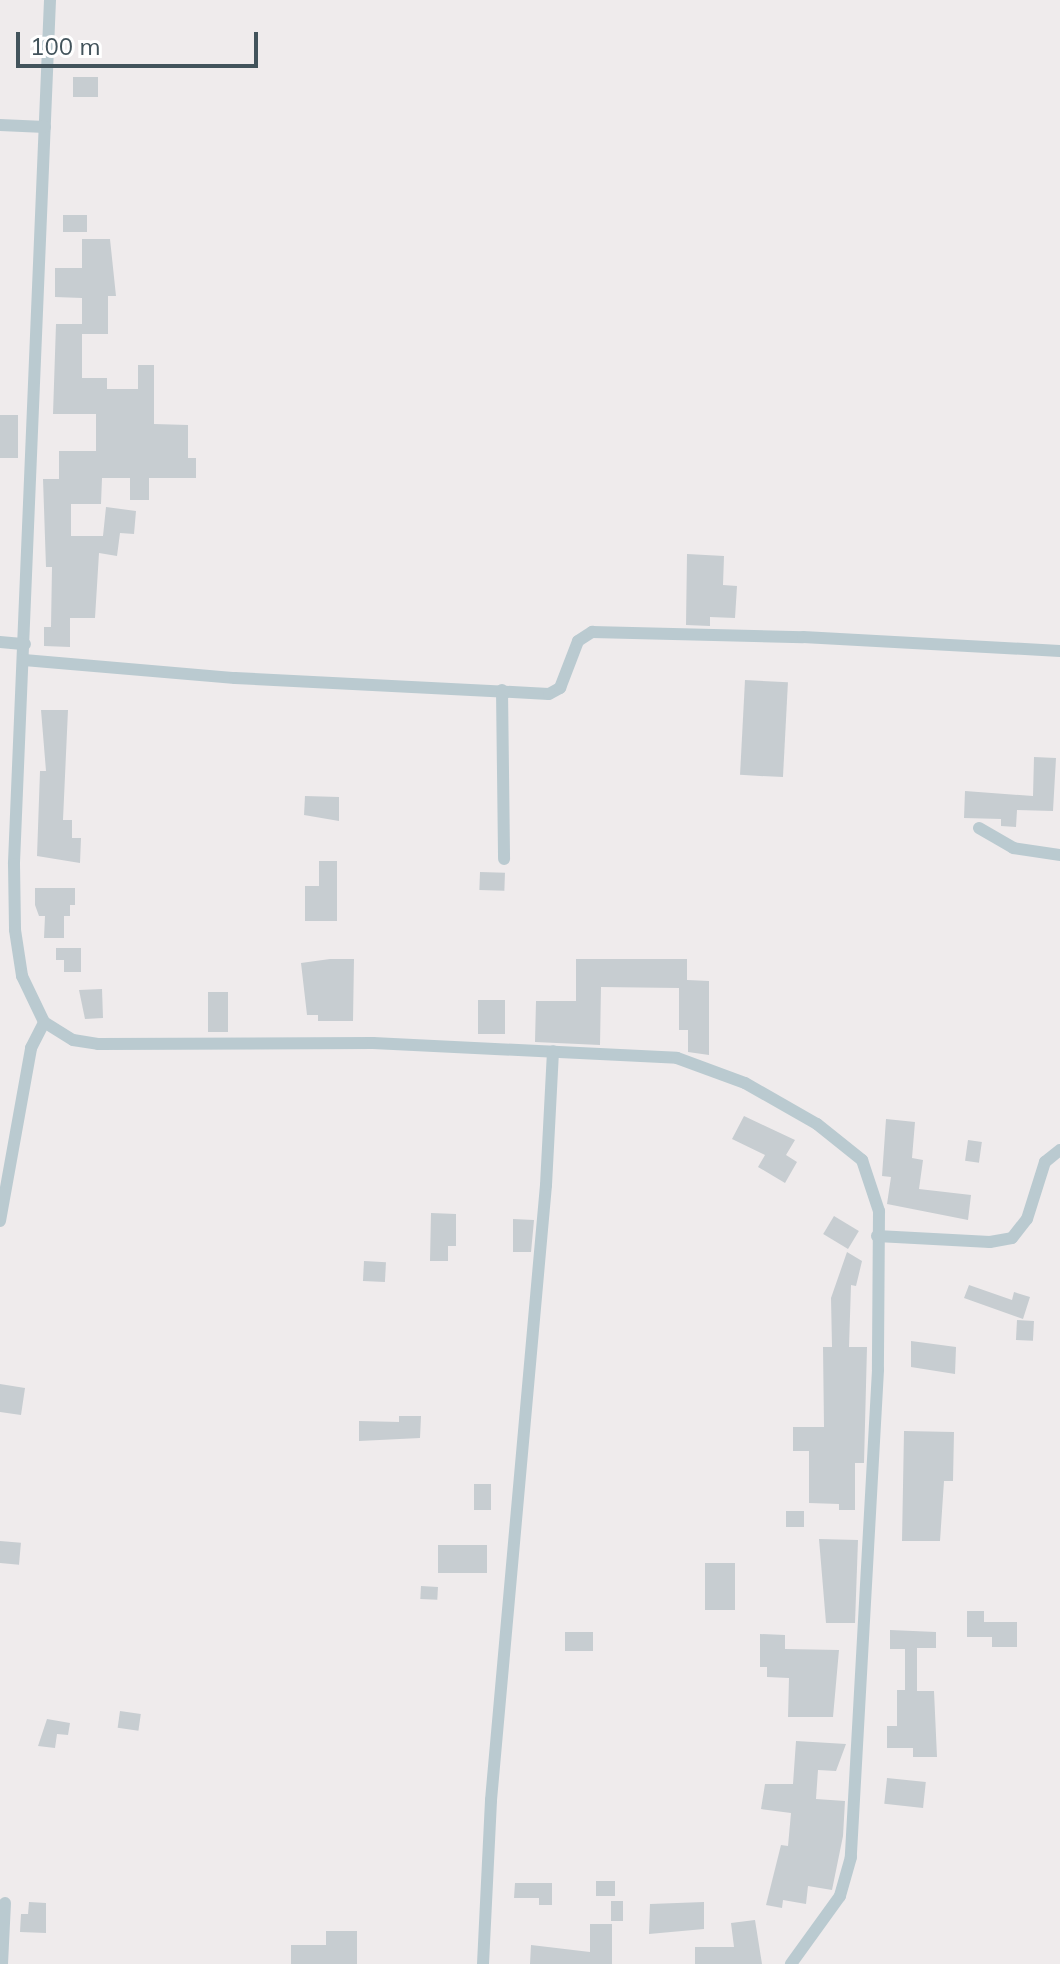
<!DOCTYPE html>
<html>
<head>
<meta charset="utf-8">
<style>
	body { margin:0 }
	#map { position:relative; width:1060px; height:1964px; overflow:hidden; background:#efebec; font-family:Mulish,sans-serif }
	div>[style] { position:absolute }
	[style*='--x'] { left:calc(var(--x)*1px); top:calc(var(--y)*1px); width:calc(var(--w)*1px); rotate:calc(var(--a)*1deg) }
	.building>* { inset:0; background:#c7cdd1; transform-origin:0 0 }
	.minor>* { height:12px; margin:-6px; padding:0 6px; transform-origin:6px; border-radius:6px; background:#bacad0 }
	span { translate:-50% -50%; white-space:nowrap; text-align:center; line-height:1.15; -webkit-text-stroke:6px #fff; paint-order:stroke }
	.scale { position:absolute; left:16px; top:32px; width:242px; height:36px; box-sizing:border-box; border:4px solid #42535b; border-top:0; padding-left:10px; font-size:24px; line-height:28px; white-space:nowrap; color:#42535b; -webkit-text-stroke:6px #fff; paint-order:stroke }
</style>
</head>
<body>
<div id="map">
	<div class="building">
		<div style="left:73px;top:77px;width:25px;height:20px"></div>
		<div style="left:63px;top:215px;width:24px;height:17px"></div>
		<div style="clip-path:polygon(82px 239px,110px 239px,116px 296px,108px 296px,108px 334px,82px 334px,82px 378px,107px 378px,107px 389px,138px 389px,138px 365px,154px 365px,154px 424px,188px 425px,188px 458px,196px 458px,196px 478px,149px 478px,149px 500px,130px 500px,130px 478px,102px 478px,101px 504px,71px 504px,71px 536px,103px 536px,106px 507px,136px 511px,134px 534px,120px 533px,117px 556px,99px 553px,95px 618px,70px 618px,70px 647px,44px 646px,44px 627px,51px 627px,52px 567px,46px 567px,43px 479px,59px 479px,59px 451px,96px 451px,96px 414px,53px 414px,56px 324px,82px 324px,82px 298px,55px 297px,55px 268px,82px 268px)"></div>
		<div style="left:0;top:415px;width:18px;height:43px"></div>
		<div style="clip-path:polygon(687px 554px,724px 556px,723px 585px,737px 586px,735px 618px,710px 617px,710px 626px,686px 625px)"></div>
		<div style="left:745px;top:680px;width:43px;height:95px;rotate:3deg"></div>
		<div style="clip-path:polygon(41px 710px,68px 710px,63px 820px,72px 820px,72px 838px,81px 838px,80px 863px,37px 856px,40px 771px,46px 771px)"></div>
		<div style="clip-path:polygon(1034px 757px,1056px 758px,1053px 811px,1017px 810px,1016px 827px,1001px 826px,1001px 819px,964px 818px,965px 791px,1033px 796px)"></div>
		<div style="clip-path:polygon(305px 796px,339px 797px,339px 821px,304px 815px)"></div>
		<div style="clip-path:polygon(319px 861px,337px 861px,337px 921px,305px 921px,305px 886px,319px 886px)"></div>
		<div style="left:480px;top:872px;width:25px;height:18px;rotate:2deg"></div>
		<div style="clip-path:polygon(35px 888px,75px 888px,75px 905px,70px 905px,70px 916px,64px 916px,64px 938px,44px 938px,45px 916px,39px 916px,35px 905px)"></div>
		<div style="clip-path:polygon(56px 948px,81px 948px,81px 972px,64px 972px,64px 960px,56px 960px)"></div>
		<div style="clip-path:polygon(330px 959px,354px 959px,353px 1021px,318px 1021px,318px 1015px,307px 1015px,301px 963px)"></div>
		<div style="clip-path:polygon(576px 959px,687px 959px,687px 980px,709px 981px,709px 1055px,688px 1052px,688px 1030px,679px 1030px,679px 988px,601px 987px,600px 1045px,535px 1042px,536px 1001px,576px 1001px)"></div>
		<div style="clip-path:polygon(102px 989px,103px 1018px,85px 1019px,79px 990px)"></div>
		<div style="left:208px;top:992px;width:20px;height:40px"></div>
		<div style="left:478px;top:1000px;width:27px;height:34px"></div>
		<div style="clip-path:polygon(744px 1116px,795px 1140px,786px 1155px,797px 1162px,785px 1183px,758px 1167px,765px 1155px,732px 1139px)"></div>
		<div style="clip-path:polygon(886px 1119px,915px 1122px,912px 1158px,923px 1160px,919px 1189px,971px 1195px,968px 1220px,887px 1204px,891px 1177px,882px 1176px)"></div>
		<div style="left:968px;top:1140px;width:14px;height:21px;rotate:8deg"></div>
		<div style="clip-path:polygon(431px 1213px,456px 1214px,456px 1246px,448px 1246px,448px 1261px,430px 1261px)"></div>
		<div style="left:834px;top:1216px;width:29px;height:21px;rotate:31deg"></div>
		<div style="clip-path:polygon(513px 1219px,534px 1220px,531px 1252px,513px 1252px)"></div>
		<div style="clip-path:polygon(847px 1252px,862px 1261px,856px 1286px,851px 1285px,849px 1347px,867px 1347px,864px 1463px,855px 1463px,855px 1510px,839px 1510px,839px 1504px,809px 1503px,809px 1451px,793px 1451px,793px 1427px,824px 1427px,823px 1347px,832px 1347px,831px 1298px)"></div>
		<div style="left:364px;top:1261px;width:22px;height:20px;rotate:3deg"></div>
		<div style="clip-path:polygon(969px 1285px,1012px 1300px,1014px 1292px,1030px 1297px,1023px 1319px,964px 1298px)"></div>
		<div style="left:1017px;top:1320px;width:17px;height:20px;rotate:3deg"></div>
		<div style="clip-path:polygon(911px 1341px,956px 1347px,955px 1374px,911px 1367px)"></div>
		<div style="clip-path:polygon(0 1384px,25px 1388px,21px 1415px,0 1412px)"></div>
		<div style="clip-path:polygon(399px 1416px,421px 1416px,420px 1438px,359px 1441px,359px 1421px,399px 1422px)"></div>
		<div style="clip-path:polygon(904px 1431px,954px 1432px,953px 1481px,944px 1481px,940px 1541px,902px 1541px)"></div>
		<div style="left:474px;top:1484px;width:17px;height:26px"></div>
		<div style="left:786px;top:1511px;width:18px;height:16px"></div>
		<div style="clip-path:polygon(819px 1539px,858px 1540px,855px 1623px,826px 1623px)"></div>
		<div style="left:0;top:1541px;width:21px;height:22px;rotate:5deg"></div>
		<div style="left:438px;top:1545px;width:49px;height:28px"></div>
		<div style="left:705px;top:1563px;width:30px;height:47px"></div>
		<div style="left:421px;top:1586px;width:17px;height:13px;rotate:3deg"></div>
		<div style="clip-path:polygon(967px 1611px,984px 1611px,984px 1622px,1017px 1622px,1017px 1647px,992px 1647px,992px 1637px,967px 1637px)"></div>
		<div style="clip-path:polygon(890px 1630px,936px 1632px,936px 1648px,917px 1648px,917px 1691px,934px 1691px,937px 1757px,913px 1757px,913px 1748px,887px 1748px,887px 1726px,897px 1726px,897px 1690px,905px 1690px,905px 1649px,890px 1649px)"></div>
		<div style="left:565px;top:1632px;width:28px;height:19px"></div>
		<div style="clip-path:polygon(760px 1634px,785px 1635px,785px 1649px,839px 1650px,833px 1717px,788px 1717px,789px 1678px,767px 1677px,767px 1667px,760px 1667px)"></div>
		<div style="left:120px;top:1711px;width:21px;height:17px;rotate:8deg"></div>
		<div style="clip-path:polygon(47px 1719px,70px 1723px,68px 1735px,57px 1734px,55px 1748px,38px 1746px)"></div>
		<div style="clip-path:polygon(796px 1741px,846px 1744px,836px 1771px,818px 1770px,816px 1799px,845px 1801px,843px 1836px,832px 1890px,808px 1886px,806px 1904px,783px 1900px,782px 1908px,766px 1905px,781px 1845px,788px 1846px,791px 1813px,761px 1809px,765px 1784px,793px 1784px)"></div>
		<div style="left:887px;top:1778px;width:39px;height:26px;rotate:6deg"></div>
		<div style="left:596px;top:1881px;width:19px;height:15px"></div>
		<div style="clip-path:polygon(515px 1883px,552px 1883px,552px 1905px,539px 1905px,539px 1898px,514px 1898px)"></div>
		<div style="left:611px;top:1901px;width:12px;height:20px"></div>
		<div style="clip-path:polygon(29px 1902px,46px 1903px,46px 1933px,20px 1932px,21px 1914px,28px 1914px)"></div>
		<div style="clip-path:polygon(704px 1902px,704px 1929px,649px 1934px,650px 1904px)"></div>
		<div style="clip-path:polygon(755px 1920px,762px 1964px,695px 1964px,695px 1947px,734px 1947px,731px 1923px)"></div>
		<div style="clip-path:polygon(590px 1924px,612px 1924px,612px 1964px,530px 1964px,531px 1945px,590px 1952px)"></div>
		<div style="clip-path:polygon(326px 1931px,357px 1931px,357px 1964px,291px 1964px,291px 1945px,326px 1945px)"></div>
	</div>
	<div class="minor">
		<div style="--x:50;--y:0;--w:865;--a:92.39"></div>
		<div style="--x:14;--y:864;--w:66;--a:89.1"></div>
		<div style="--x:15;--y:930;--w:47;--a:81.3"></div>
		<div style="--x:22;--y:976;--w:51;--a:64.4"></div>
		<div style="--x:44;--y:1022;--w:34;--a:32"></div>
		<div style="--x:73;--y:1040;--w:25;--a:9"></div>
		<div style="--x:98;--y:1044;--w:275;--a:-0.2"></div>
		<div style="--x:373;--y:1043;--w:304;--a:2.8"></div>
		<div style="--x:677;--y:1058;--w:72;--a:20.2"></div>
		<div style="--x:745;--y:1083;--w:83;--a:29.7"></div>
		<div style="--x:817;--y:1124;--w:58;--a:38.7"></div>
		<div style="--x:862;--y:1160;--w:54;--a:71.6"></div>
		<div style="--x:879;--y:1211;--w:159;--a:90.4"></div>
		<div style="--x:878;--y:1370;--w:488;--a:93.2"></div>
		<div style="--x:851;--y:1857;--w:41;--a:105.8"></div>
		<div style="--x:840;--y:1896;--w:84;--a:125.8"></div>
		<div style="--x:0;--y:125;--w:45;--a:2.5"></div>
		<div style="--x:0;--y:642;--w:25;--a:5"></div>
		<div style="--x:24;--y:660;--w:212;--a:4.9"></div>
		<div style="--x:235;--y:678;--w:314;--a:2.9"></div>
		<div style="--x:549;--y:694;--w:13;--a:-29"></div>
		<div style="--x:560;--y:688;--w:50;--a:-69"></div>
		<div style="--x:578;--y:641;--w:17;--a:-33"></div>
		<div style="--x:592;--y:632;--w:211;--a:1.4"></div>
		<div style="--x:803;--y:637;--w:257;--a:3.1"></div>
		<div style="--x:502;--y:690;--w:169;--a:89.3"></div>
		<div style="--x:979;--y:828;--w:39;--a:30"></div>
		<div style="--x:1013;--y:848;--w:48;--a:8.5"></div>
		<div style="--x:0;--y:1221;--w:176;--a:-79.8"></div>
		<div style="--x:31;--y:1048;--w:29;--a:-63"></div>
		<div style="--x:877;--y:1236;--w:113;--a:3"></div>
		<div style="--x:990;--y:1242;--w:22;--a:-10"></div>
		<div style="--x:1012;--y:1238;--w:24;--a:-52"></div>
		<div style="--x:1027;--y:1219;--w:60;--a:-72.5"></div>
		<div style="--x:1045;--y:1162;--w:19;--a:-39"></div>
		<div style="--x:2;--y:1964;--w:61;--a:-87.2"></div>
		<div style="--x:483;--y:1964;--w:164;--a:-87.2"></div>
		<div style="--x:491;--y:1800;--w:617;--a:-84.89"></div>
		<div style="--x:546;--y:1185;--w:134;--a:-87"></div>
	</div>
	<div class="scale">100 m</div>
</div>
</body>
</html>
